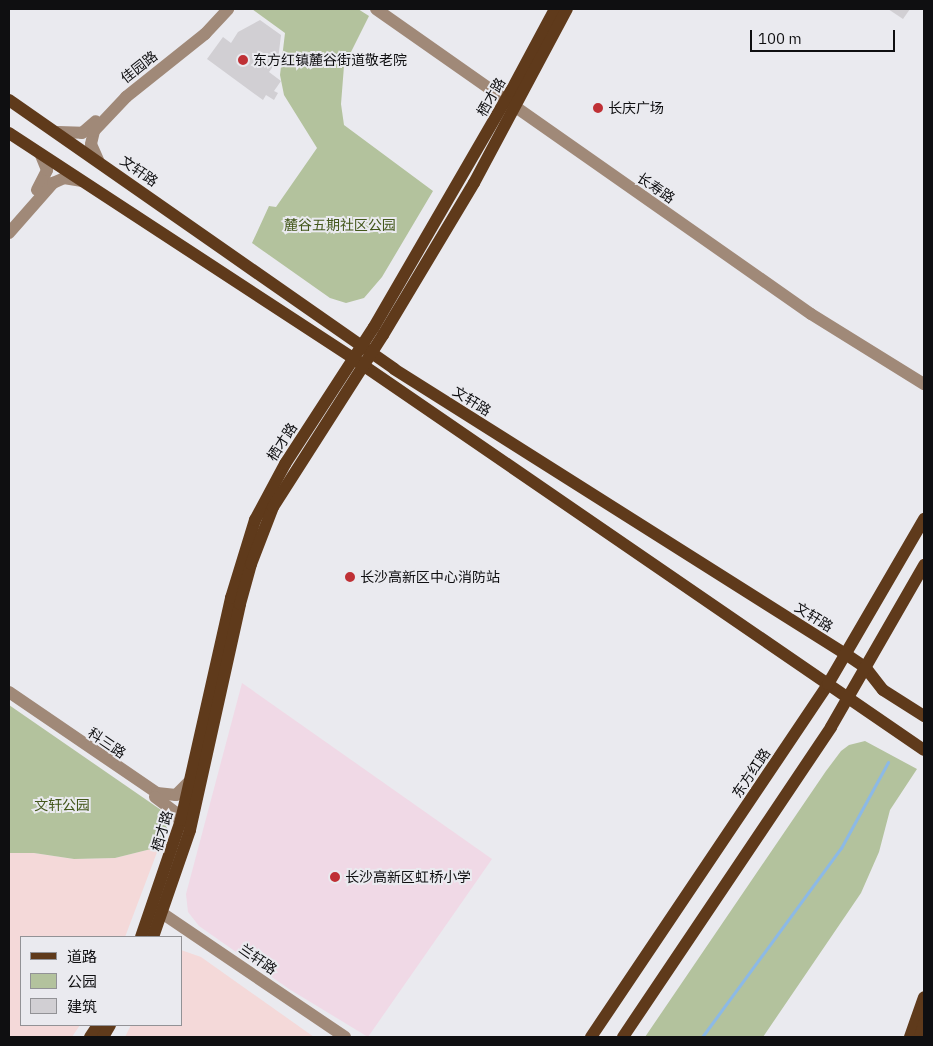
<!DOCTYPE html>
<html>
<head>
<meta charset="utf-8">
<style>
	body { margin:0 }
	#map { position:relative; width:933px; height:1046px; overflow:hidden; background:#eaeaef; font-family:"IBM Plex Sans","Noto Sans SC",sans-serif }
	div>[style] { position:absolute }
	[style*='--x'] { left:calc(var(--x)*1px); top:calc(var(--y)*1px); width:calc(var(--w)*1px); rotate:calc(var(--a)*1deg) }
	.industrial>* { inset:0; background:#f4d9d9 }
	.education>* { inset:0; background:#f0d9e6 }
	.green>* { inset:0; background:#b3c29d }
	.stream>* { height:3px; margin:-1.5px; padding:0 1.5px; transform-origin:1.5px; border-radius:1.5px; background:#8cb9e6 }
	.building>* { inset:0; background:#d1cfd3 }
	.minor>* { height:12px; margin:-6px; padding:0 6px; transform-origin:6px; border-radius:6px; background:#a08978 }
	.major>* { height:12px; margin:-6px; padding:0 6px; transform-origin:6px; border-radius:6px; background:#5f3a1b }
	.dots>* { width:14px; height:14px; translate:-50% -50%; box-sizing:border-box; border:2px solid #eaeaef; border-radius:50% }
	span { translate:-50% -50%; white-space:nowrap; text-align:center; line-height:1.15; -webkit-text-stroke:4px #eaeaef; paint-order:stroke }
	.poi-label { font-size:14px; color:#0f0f11 }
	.left { translate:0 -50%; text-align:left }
	.street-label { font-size:14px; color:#0f0f11 }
	.park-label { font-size:14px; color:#43571b }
	.frame { position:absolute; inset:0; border:10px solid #0f0f11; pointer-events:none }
	.legend { position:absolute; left:20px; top:936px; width:162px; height:90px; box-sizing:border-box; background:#eaeaef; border:1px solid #929296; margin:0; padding:6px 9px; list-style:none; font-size:15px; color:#0f0f11 }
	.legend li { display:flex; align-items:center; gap:10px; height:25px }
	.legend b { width:25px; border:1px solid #929296 }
	.scale { position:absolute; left:750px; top:30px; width:145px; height:22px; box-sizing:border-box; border:2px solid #0f0f11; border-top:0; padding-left:6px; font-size:15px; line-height:18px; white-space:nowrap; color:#0f0f11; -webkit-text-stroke:4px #eaeaef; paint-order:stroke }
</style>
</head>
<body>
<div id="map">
	<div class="industrial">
		<div style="clip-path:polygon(159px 847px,125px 937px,21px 937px,21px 1025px,80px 1025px,72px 1037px,9px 1037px,9px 853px,34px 853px,74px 859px,115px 858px)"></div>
		<div style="clip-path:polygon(181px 950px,201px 957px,314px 1037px,125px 1037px,131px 1025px,181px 1025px)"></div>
	</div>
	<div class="education">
		<div style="clip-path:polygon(242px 683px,492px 859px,368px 1037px,289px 989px,199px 926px,188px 912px,186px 894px)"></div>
	</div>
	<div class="green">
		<div style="clip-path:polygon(252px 9px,358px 9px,369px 16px,344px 66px,341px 104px,344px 125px,433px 191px,382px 277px,364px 298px,346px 303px,330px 298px,252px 243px,269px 206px,276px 207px,317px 148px,284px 95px,280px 75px,285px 33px)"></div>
		<div style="clip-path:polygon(9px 705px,164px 812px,167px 828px,159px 847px,115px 858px,74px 859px,34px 853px,9px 853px)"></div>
		<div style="clip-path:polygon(865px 741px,917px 769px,890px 810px,879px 852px,861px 893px,763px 1037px,645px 1037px,826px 771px,841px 751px,849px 745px)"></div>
	</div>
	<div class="stream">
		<div style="--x:702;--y:1037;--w:235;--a:-53.7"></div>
		<div style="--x:841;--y:848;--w:98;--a:-61.3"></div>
	</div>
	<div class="building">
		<div style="clip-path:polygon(888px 9px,910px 9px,903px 19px)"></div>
		<div style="clip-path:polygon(260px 20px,281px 35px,278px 60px,269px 72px,281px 81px,274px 91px,278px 93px,274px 100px,266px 95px,263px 100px,207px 59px,223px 37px,231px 43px,238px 32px)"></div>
	</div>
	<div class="minor">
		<div style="--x:376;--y:9;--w:531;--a:35.04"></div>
		<div style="--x:811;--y:314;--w:133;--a:31.8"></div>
		<div style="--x:58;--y:132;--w:24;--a:2"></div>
		<div style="--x:82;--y:133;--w:18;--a:-41"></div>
		<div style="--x:98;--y:160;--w:17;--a:-114"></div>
		<div style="--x:91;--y:144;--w:13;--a:-77"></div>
		<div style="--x:94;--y:131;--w:47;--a:-46.7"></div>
		<div style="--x:126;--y:97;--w:101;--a:-38.6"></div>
		<div style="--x:205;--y:34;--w:34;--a:-47"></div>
		<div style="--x:37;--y:190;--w:22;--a:-63"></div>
		<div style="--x:47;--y:170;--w:16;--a:-112"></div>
		<div style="--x:9;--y:233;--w:67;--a:-48.7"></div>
		<div style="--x:53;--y:183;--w:12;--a:-24"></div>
		<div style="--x:64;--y:178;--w:17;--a:10"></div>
		<div style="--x:9;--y:692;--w:179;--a:34.3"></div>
		<div style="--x:157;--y:793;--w:19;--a:6"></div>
		<div style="--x:176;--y:795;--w:20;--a:-45"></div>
		<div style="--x:155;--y:797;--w:25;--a:37"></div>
		<div style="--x:175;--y:812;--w:11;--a:63"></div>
		<div style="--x:153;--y:907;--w:232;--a:34.1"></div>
	</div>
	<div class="major">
		<div style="--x:9;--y:100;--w:470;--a:34.9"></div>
		<div style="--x:394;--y:369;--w:532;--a:32.26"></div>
		<div style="--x:844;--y:653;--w:25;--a:34"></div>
		<div style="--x:865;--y:667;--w:29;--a:52"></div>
		<div style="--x:883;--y:690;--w:49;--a:32.4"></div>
		<div style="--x:9;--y:133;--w:412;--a:33.2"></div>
		<div style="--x:354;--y:359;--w:691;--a:34.45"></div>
		<div style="--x:141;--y:937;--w:124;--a:-71.1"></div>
		<div style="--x:181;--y:820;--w:228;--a:-77.3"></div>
		<div style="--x:231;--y:598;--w:82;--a:-72.9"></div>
		<div style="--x:255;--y:520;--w:64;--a:-61.8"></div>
		<div style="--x:285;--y:464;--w:163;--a:-57"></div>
		<div style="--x:374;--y:327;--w:273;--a:-59.9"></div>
		<div style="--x:511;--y:91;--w:93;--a:-61.8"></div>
		<div style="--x:153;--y:937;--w:113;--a:-70.9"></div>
		<div style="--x:190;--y:830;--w:231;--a:-77.5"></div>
		<div style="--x:240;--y:604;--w:41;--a:-74.6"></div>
		<div style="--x:251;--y:564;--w:61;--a:-68.9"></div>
		<div style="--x:273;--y:507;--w:204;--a:-57.4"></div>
		<div style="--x:383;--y:335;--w:177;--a:-59.1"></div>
		<div style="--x:474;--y:183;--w:197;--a:-61.9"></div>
		<div style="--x:90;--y:1037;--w:14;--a:-56"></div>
		<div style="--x:103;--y:1037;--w:14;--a:-60"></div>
		<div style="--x:591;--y:1037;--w:425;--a:-56.1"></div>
		<div style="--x:828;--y:684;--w:191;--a:-59.8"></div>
		<div style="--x:623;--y:1037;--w:373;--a:-56.1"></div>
		<div style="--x:831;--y:727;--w:187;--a:-60.1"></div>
		<div style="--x:910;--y:1037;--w:42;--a:-70.7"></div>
		<div style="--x:920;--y:1037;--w:14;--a:-73"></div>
	</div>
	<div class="dots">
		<div style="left:243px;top:60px;background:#bf3035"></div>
		<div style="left:598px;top:108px;background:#bf3035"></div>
		<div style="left:350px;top:577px;background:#bf3035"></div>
		<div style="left:335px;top:877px;background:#bf3035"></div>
	</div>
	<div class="poi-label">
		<span class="left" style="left:253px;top:60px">东方红镇麓谷街道敬老院</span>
		<span class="left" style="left:608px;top:108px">长庆广场</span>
		<span class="left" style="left:360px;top:577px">长沙高新区中心消防站</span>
		<span class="left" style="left:345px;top:877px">长沙高新区虹桥小学</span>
	</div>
	<div class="street-label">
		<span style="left:139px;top:67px;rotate:-38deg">佳园路</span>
		<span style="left:491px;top:97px;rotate:-60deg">栖才路</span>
		<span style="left:139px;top:171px;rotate:35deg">文轩路</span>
		<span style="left:656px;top:188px;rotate:34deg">长寿路</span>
		<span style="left:472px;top:401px;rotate:32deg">文轩路</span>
		<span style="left:282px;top:442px;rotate:-57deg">栖才路</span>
		<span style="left:814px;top:617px;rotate:32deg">文轩路</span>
		<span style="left:107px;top:743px;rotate:34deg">科三路</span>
		<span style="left:751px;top:773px;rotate:-56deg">东方红路</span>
		<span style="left:162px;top:831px;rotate:-74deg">栖才路</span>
		<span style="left:258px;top:959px;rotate:35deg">兰轩路</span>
	</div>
	<div class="park-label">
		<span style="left:340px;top:225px">麓谷五期社区公园</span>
		<span style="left:62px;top:805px">文轩公园</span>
	</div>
	<div class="frame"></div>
	<ul class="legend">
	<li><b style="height:6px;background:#5f3a1b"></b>道路</li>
	<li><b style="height:14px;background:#b3c29d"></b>公园</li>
	<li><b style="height:14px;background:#d1cfd3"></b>建筑</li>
	</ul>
	<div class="scale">100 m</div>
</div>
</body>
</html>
